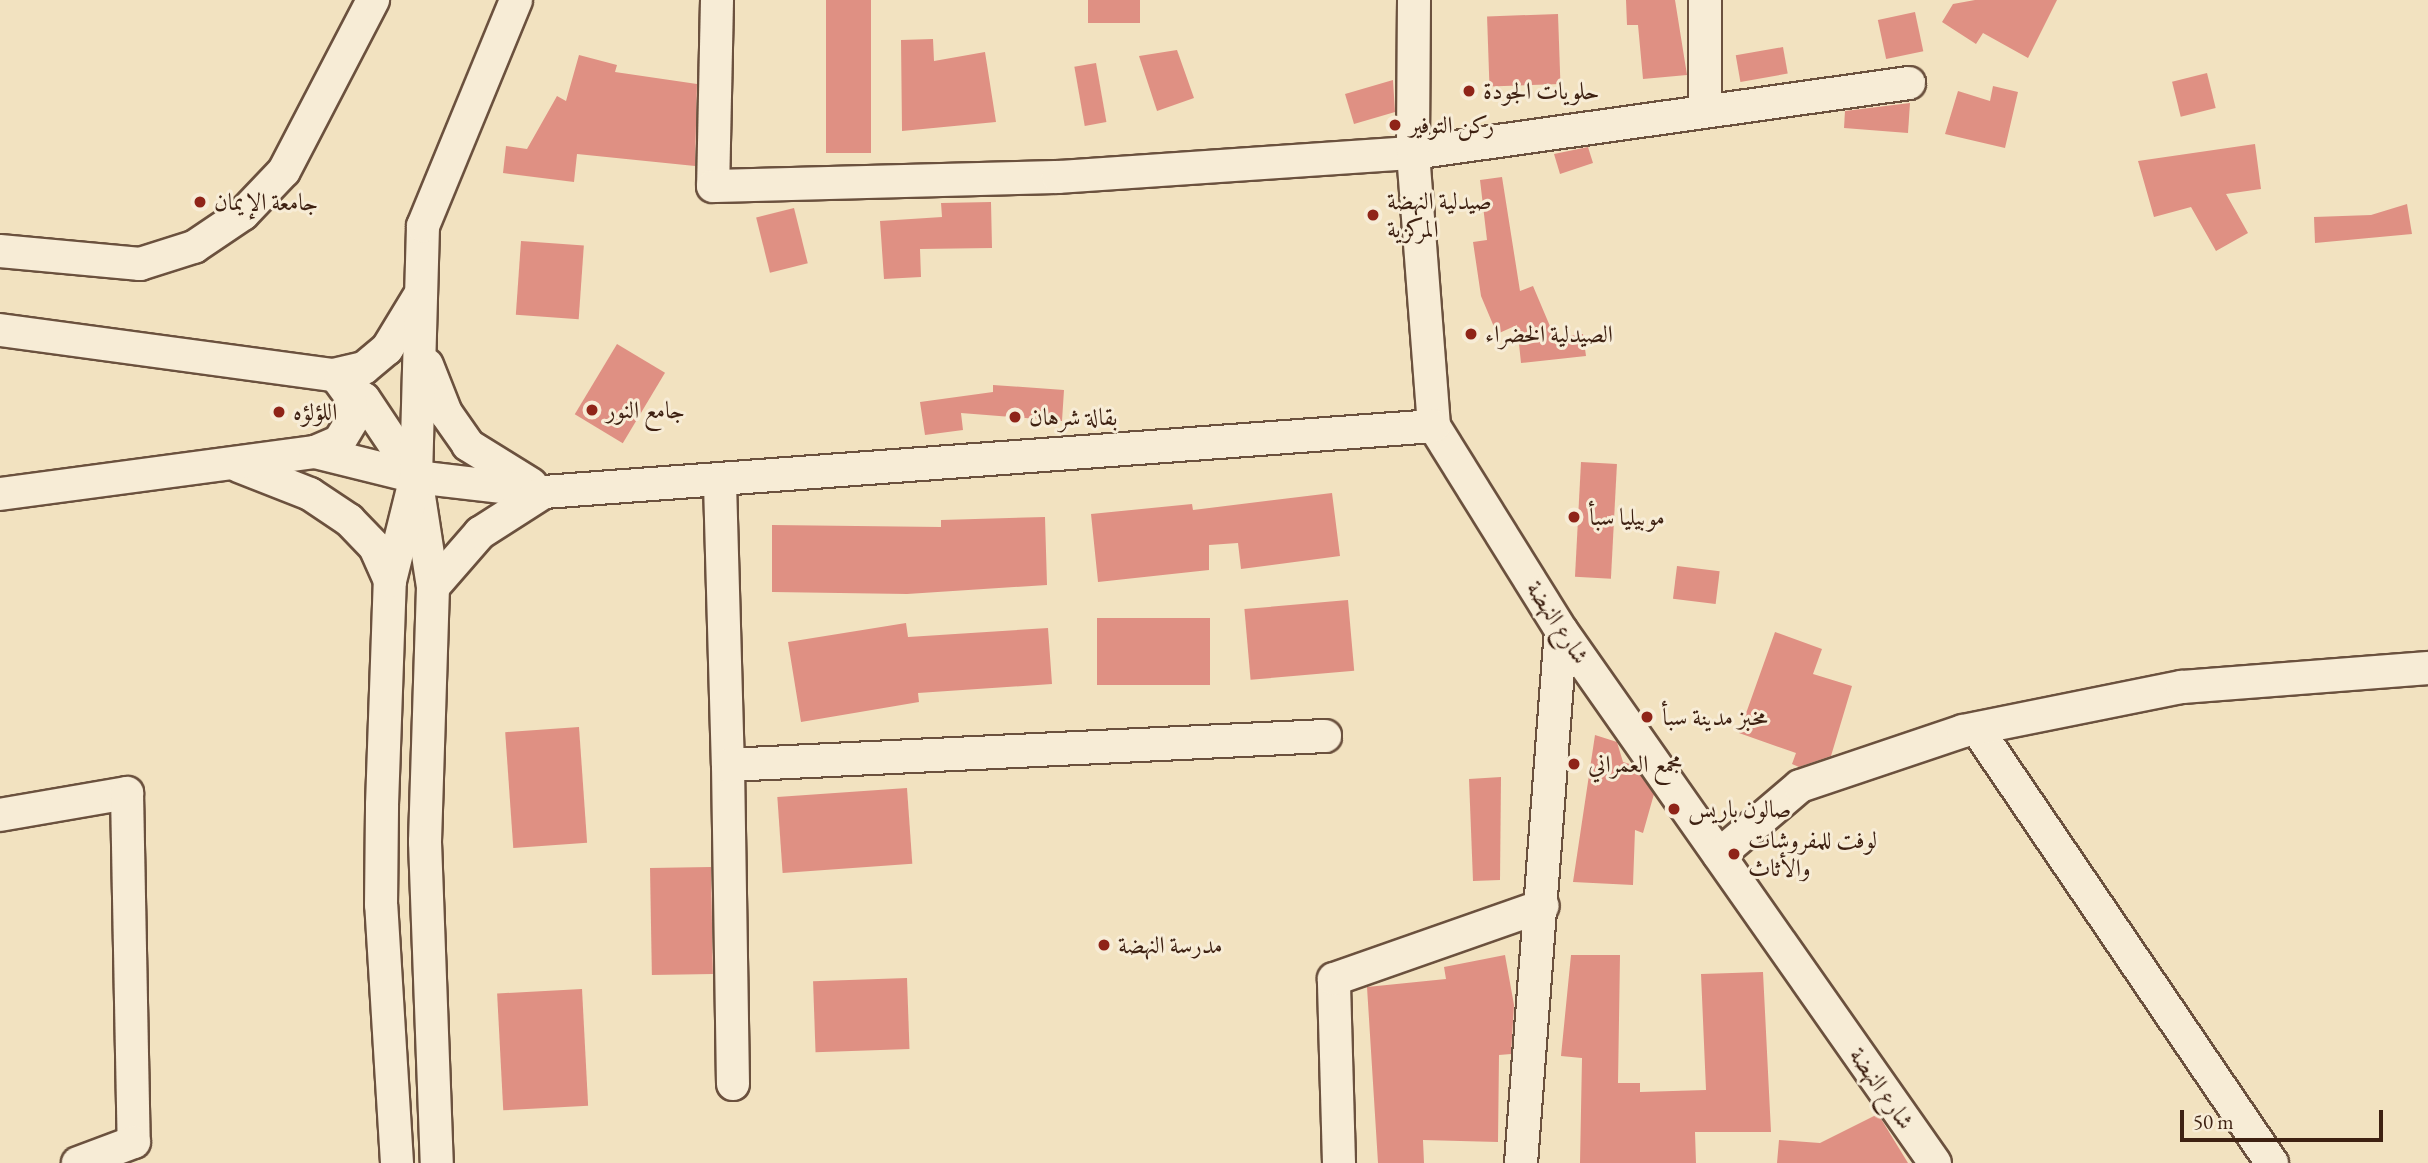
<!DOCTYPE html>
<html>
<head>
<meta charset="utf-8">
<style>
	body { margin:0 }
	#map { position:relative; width:2428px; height:1163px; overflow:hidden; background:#f2e2c0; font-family:"EB Garamond",Amiri,serif }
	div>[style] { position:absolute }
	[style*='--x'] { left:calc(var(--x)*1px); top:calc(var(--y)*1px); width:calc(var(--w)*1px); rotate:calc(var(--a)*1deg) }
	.building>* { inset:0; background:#df9083; transform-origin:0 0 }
	.roads { filter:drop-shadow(2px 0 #6b513e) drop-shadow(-2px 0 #6b513e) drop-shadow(0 2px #6b513e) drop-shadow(0 -2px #6b513e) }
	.minor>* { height:32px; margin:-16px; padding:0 16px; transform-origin:16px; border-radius:16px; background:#f7ecd6 }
	.dots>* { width:19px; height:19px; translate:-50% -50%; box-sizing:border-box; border:4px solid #f7ecd6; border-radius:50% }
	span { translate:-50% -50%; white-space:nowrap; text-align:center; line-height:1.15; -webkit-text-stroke:6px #f7ecd6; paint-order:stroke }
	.poi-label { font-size:24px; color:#3e2112 }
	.left { translate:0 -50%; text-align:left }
	.street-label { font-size:24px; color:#3e2112 }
	.scale { position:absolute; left:2180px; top:1110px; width:203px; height:32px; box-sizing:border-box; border:4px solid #3e2112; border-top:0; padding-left:9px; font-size:21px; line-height:24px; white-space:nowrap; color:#3e2112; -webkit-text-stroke:5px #f7ecd6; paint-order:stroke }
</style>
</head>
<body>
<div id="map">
	<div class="building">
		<div style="left:826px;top:0;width:45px;height:153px"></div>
		<div style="left:1088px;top:0;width:52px;height:23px"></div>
		<div style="clip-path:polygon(1626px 0,1675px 0,1687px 75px,1643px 79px,1638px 25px,1627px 25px)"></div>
		<div style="clip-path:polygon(1975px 0,2057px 0,2028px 58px,1983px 33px,1976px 44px,1942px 22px,1953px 4px)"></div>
		<div style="left:1915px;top:12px;width:40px;height:38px;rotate:78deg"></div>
		<div style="left:1558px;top:14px;width:70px;height:71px;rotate:88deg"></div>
		<div style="clip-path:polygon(933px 39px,934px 61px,985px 52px,996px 122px,902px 131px,901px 40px)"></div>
		<div style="left:1783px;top:47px;width:27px;height:48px;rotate:80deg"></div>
		<div style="clip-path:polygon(1177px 50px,1194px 98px,1157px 111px,1139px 56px)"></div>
		<div style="clip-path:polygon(579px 55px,617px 65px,615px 72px,697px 84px,695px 166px,577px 154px,574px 182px,503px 173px,506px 146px,527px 149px,557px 96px,566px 101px)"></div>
		<div style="left:1096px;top:63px;width:60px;height:22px;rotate:80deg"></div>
		<div style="left:2207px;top:73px;width:36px;height:36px;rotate:76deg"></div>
		<div style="clip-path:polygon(1393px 80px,1395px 112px,1354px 124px,1345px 94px)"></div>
		<div style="clip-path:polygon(1993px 86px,2018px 92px,2005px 148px,1945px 134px,1958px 91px,1990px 101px)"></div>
		<div style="clip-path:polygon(1910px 103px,1908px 133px,1844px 128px,1845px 111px)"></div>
		<div style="clip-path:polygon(2255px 144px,2261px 189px,2226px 194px,2248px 233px,2216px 251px,2191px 207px,2154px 217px,2138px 161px)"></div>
		<div style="clip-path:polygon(1588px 147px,1593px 163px,1560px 174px,1554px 154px)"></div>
		<div style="clip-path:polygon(1502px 177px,1520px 291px,1533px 286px,1555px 338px,1583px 334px,1586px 356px,1521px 363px,1517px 325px,1497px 334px,1481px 296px,1473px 242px,1487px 240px,1480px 180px)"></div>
		<div style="clip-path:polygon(991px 202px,992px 248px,920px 249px,921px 277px,884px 279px,880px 221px,942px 217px,941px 203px)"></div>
		<div style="clip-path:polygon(2407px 204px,2412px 234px,2315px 243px,2314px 217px,2371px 215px)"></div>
		<div style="left:794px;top:208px;width:57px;height:39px;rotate:76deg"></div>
		<div style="left:521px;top:241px;width:63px;height:74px;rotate:4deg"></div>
		<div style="left:617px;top:344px;width:56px;height:82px;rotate:31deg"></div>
		<div style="clip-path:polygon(993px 385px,1064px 390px,1062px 421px,961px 413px,963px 430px,925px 435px,920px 402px,993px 392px)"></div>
		<div style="left:1581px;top:462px;width:36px;height:115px;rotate:3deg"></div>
		<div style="clip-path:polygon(1332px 493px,1340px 556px,1241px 569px,1238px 543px,1209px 545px,1209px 570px,1098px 582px,1091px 514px,1192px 504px,1193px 510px)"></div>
		<div style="clip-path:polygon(1045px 517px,1047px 585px,907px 594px,772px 592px,772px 525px,941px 527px,941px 520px)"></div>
		<div style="left:1677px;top:566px;width:43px;height:33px;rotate:7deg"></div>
		<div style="left:1348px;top:600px;width:71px;height:104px;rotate:85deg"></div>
		<div style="left:1097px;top:618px;width:113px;height:67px"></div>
		<div style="clip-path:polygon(906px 623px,908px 637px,1048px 628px,1052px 684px,918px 693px,919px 702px,801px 722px,788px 642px)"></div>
		<div style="clip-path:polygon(1775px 632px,1822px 649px,1813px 674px,1852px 686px,1831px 756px,1799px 767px,1792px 764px,1796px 753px,1739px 733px)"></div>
		<div style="left:579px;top:727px;width:116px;height:74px;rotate:86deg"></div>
		<div style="clip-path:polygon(1595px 735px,1617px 742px,1623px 762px,1633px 765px,1654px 794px,1643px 833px,1635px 830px,1633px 885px,1573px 882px)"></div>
		<div style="clip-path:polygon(1501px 777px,1500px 880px,1473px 881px,1469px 779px)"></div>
		<div style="left:907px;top:788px;width:76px;height:130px;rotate:86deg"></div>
		<div style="left:711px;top:867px;width:107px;height:61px;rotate:89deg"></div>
		<div style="clip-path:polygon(1505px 955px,1514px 1005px,1511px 1054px,1499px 1055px,1498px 1142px,1423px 1140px,1424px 1163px,1378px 1163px,1367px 987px,1446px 979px,1444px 967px)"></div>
		<div style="clip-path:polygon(1571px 955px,1620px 955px,1618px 1083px,1640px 1083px,1640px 1092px,1706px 1090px,1701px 974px,1763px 972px,1771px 1132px,1695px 1132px,1696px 1163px,1580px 1163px,1582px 1058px,1561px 1056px)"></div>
		<div style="left:907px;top:978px;width:71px;height:94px;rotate:88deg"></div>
		<div style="left:582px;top:989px;width:117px;height:85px;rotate:87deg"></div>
		<div style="clip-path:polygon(1878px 1114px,1908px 1163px,1777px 1163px,1779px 1140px,1820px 1143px)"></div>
	</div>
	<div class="roads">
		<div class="minor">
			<div style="--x:717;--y:0;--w:186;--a:91.2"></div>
			<div style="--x:713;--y:186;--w:345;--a:-1.5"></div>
			<div style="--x:1058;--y:177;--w:356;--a:-3.9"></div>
			<div style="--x:1413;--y:153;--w:501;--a:-8.03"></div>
			<div style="--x:1414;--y:0;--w:153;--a:90.4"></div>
			<div style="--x:1413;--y:153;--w:274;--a:85.6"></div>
			<div style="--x:1434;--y:426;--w:240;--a:58.1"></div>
			<div style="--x:1561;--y:630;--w:651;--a:54.94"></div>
			<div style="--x:1705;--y:0;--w:109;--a:90"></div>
			<div style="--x:0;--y:251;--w:141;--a:5.3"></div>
			<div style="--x:140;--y:264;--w:57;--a:-17.5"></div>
			<div style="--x:194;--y:247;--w:59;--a:-34"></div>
			<div style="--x:243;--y:214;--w:59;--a:-46.4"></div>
			<div style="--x:284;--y:171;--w:193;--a:-62.5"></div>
			<div style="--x:0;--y:330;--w:336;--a:7.7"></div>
			<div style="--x:333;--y:375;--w:39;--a:38"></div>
			<div style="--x:364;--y:399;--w:94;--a:56.3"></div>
			<div style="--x:416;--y:477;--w:111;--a:81.2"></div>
			<div style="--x:433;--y:587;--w:255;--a:91.8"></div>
			<div style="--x:425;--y:842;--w:321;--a:87.9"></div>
			<div style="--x:427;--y:365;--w:52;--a:68.4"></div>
			<div style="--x:446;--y:413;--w:39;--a:55"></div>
			<div style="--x:468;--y:445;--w:74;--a:31.8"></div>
			<div style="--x:333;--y:375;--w:32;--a:-13"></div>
			<div style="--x:364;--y:368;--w:30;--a:-40"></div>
			<div style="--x:387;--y:349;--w:60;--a:-58.7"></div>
			<div style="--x:315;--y:452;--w:26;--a:-23"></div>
			<div style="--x:339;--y:442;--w:26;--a:-59"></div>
			<div style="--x:352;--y:420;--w:25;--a:-95"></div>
			<div style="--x:350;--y:395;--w:17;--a:-126"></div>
			<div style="--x:239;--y:466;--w:76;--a:21.5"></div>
			<div style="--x:310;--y:494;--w:47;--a:33.7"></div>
			<div style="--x:349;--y:520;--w:37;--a:46"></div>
			<div style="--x:375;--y:547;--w:37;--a:66"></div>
			<div style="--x:720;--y:483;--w:282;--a:88.4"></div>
			<div style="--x:0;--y:494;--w:318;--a:-7.6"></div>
			<div style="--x:315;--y:452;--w:104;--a:13.9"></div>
			<div style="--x:416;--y:477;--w:129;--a:6.7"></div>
			<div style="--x:544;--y:492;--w:892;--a:-4.24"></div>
			<div style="--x:433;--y:587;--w:72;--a:-49"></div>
			<div style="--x:480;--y:533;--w:76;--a:-32.6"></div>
			<div style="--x:1977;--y:729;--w:525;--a:55.8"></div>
			<div style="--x:0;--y:815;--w:129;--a:-9.8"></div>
			<div style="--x:127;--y:793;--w:349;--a:88.9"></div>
			<div style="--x:134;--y:1142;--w:60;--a:159.4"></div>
			<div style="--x:1719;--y:855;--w:106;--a:-40.4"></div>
			<div style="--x:1800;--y:786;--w:172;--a:-18.6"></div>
			<div style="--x:1963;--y:731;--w:223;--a:-11.4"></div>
			<div style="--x:2182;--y:687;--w:247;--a:-4.4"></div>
			<div style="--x:733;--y:1084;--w:319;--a:-90.9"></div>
			<div style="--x:728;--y:765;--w:598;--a:-2.78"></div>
			<div style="--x:397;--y:1163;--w:258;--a:-93.5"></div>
			<div style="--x:381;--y:905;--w:100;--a:-89.4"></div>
			<div style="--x:382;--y:805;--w:224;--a:-88"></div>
			<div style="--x:390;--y:581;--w:107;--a:-76"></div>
			<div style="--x:416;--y:477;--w:251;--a:-88.4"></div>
			<div style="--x:423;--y:226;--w:244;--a:-67.6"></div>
			<div style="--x:1339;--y:1163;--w:184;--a:-91.6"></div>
			<div style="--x:1334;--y:979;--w:221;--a:-19.3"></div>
			<div style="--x:1521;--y:1163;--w:534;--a:-85.71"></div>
		</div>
	</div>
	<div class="dots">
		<div style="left:1469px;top:91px;background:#8f2418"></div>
		<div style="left:1395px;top:125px;background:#8f2418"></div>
		<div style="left:200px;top:202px;background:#8f2418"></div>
		<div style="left:1373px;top:215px;background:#8f2418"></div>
		<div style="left:1471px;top:334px;background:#8f2418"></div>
		<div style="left:592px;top:410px;background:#8f2418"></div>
		<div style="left:279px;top:412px;background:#8f2418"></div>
		<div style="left:1015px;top:417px;background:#8f2418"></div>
		<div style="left:1574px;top:517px;background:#8f2418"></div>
		<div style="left:1647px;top:717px;background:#8f2418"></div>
		<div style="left:1574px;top:764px;background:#8f2418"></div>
		<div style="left:1674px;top:809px;background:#8f2418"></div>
		<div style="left:1734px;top:854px;background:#8f2418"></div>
		<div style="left:1104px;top:945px;background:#8f2418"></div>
	</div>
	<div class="poi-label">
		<span class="left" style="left:1483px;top:91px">حلويات الجودة</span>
		<span class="left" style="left:1409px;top:125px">ركن التوفير</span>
		<span class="left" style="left:1387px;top:215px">صيدلية النهضة<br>المركزية</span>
		<span class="left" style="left:214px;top:202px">جامعة الإيمان</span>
		<span class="left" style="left:1485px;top:334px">الصيدلية الخضراء</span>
		<span class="left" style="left:606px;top:410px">جامع النور</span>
		<span class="left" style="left:293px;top:412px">اللؤلؤه</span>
		<span class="left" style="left:1029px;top:417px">بقالة شرهان</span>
		<span class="left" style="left:1588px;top:517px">موبيليا سبأ</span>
		<span class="left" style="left:1661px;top:717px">مخبز مدينة سبأ</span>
		<span class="left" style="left:1588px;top:764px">مجمع العمراني</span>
		<span class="left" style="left:1688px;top:809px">صالون باريس</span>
		<span class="left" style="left:1748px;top:854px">لوفت للمفروشات<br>والأثاث</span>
		<span class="left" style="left:1118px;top:945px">مدرسة النهضة</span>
	</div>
	<div class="street-label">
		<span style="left:1558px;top:622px;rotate:57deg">شارع النهضة</span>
		<span style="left:1882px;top:1088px;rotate:55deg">شارع النهضة</span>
	</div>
	<div class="scale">50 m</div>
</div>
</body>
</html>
